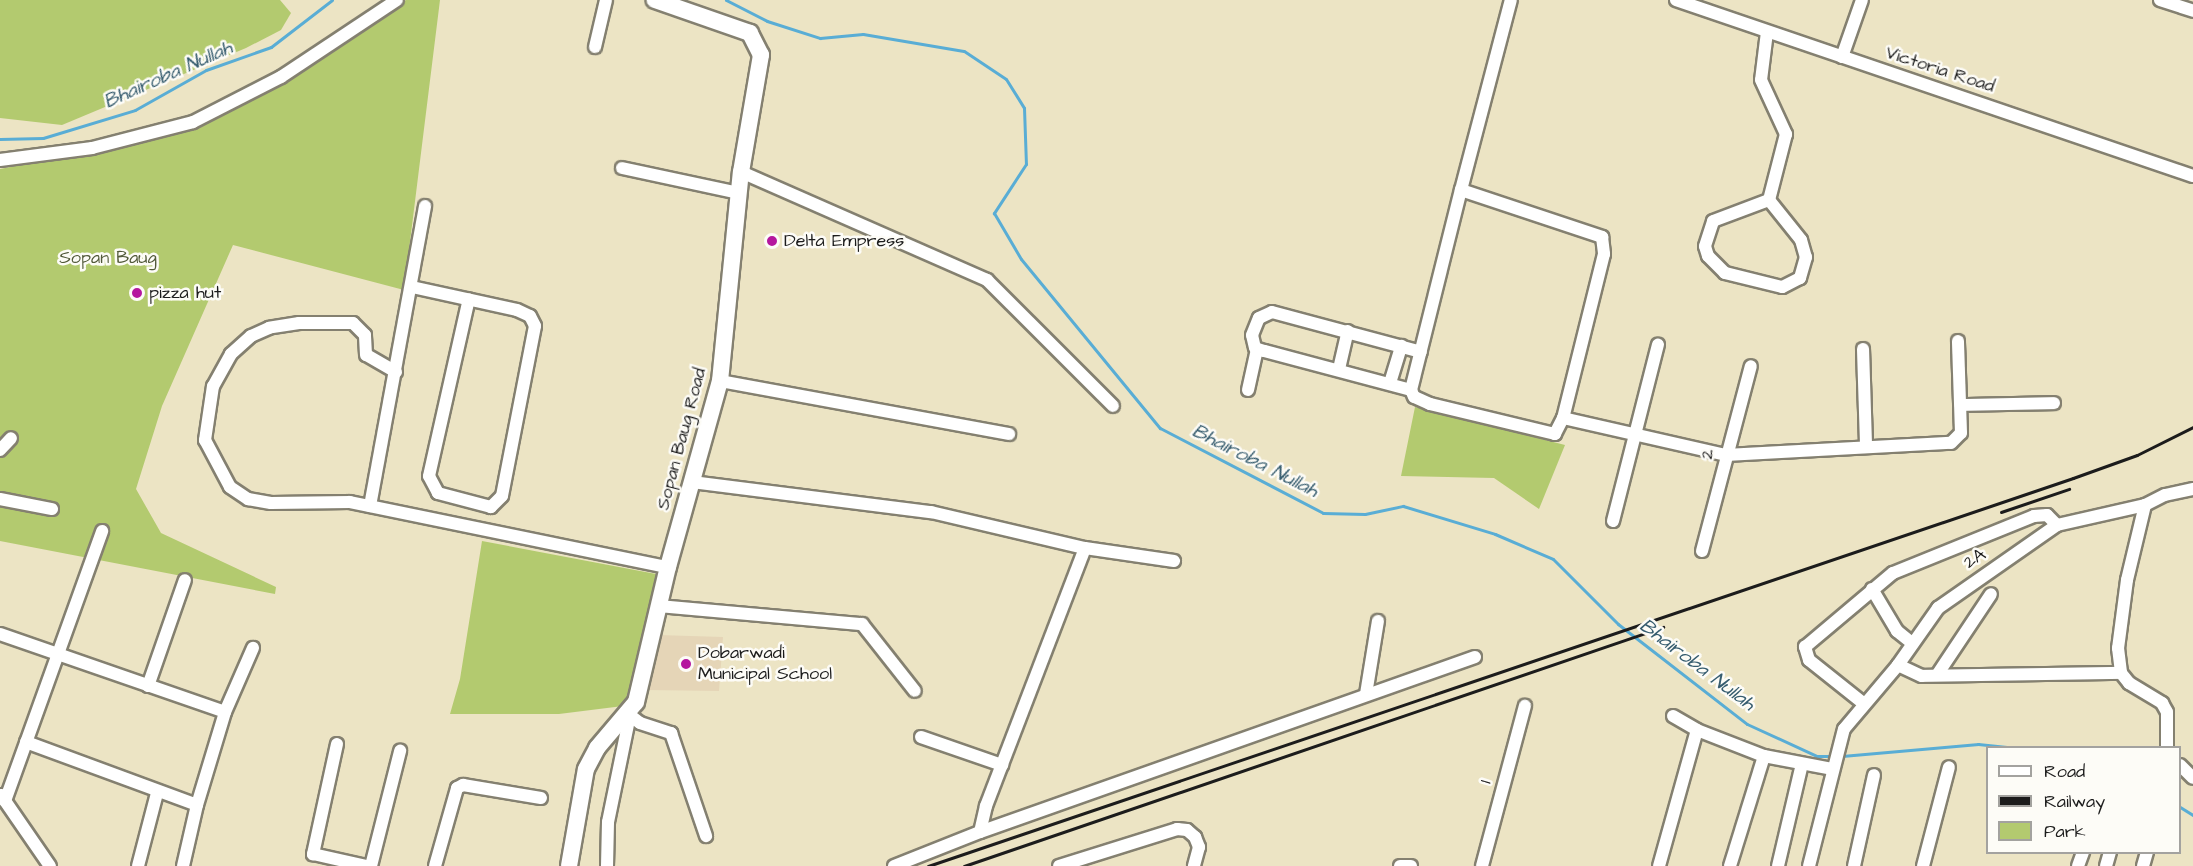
<!DOCTYPE html>
<html>
<head>
<meta charset="utf-8">
<style>
	body { margin:0 }
	#map { position:relative; width:2193px; height:866px; overflow:hidden; background:#ece4c4; font-family:"Architects Daughter",sans-serif }
	div>[style] { position:absolute }
	[style*='--x'] { left:calc(var(--x)*1px); top:calc(var(--y)*1px); width:calc(var(--w)*1px); rotate:calc(var(--a)*1deg) }
	.built>* { inset:0; background:#e5d5b7 }
	.green>* { inset:0; background:#b3ca6f }
	.stream>* { height:3px; margin:-1.5px; padding:0 1.5px; transform-origin:1.5px; border-radius:1.5px; background:#59add5 }
	.roads { filter:drop-shadow(2px 0 #848070) drop-shadow(-2px 0 #848070) drop-shadow(0 2px #848070) drop-shadow(0 -2px #848070) }
	.street>* { height:12px; margin:-6px; padding:0 6px; transform-origin:6px; border-radius:6px; background:#fff }
	.secondary>* { height:16px; margin:-8px; padding:0 8px; transform-origin:8px; border-radius:8px; background:#fff }
	.rail>* { height:3px; margin:-1.5px; padding:0 1.5px; transform-origin:1.5px; border-radius:1.5px; background:#1c1c1c }
	.dots>* { width:16px; height:16px; translate:-50% -50%; box-sizing:border-box; border:3px solid #fdfcf7; border-radius:50% }
	span { translate:-50% -50%; white-space:nowrap; text-align:center; line-height:1.15; -webkit-text-stroke:5px #fdfcf7; paint-order:stroke }
	.street-label { font-size:18px; color:#1c1c1c }
	.poi-label { font-size:18px; color:#1c1c1c }
	.left { translate:0 -50%; text-align:left }
	.park-label { font-size:18px; color:#515939 }
	.water-label { font-size:20px; color:#375d6f; font-style:italic }
	.legend { position:absolute; left:1986px; top:746px; width:195px; height:108px; box-sizing:border-box; background:#fdfcf7; border:2px solid #a3a29f; margin:0; padding:8px 10px; list-style:none; font-size:18px; color:#1c1c1c }
	.legend li { display:flex; align-items:center; gap:12px; height:30px }
	.legend b { width:30px; border:2px solid #a3a29f }
</style>
</head>
<body>
<div id="map">
	<div class="built">
		<div style="clip-path:polygon(658px 635px,723px 637px,719px 691px,646px 690px)"></div>
	</div>
	<div class="green">
		<div style="clip-path:polygon(0 0,280px 0,291px 13px,281px 30px,246px 48px,62px 125px,0 118px)"></div>
		<div style="clip-path:polygon(406px 0,440px 0,404px 290px,233px 245px,162px 406px,136px 489px,161px 533px,276px 587px,275px 594px,0 541px,0 169px,102px 149px,198px 122px,302px 71px)"></div>
		<div style="clip-path:polygon(1415px 407px,1565px 445px,1539px 509px,1494px 478px,1401px 476px)"></div>
		<div style="clip-path:polygon(482px 541px,656px 574px,628px 701px,623px 706px,559px 714px,450px 714px,460px 679px)"></div>
	</div>
	<div class="stream">
		<div style="--x:726;--y:0;--w:46;--a:27.1"></div>
		<div style="--x:767;--y:21;--w:56;--a:17.8"></div>
		<div style="--x:820;--y:38;--w:43;--a:-5.3"></div>
		<div style="--x:863;--y:34;--w:102;--a:9.6"></div>
		<div style="--x:964;--y:51;--w:50;--a:33.7"></div>
		<div style="--x:1006;--y:79;--w:34;--a:58"></div>
		<div style="--x:1024;--y:108;--w:56;--a:88"></div>
		<div style="--x:1026;--y:164;--w:59;--a:123.1"></div>
		<div style="--x:994;--y:213;--w:53;--a:59.6"></div>
		<div style="--x:1021;--y:259;--w:219;--a:50.6"></div>
		<div style="--x:1160;--y:428;--w:184;--a:27.5"></div>
		<div style="--x:1323;--y:513;--w:42;--a:1.4"></div>
		<div style="--x:1365;--y:514;--w:39;--a:-12"></div>
		<div style="--x:1403;--y:506;--w:96;--a:16.9"></div>
		<div style="--x:1495;--y:534;--w:63;--a:23.3"></div>
		<div style="--x:1553;--y:559;--w:92;--a:45"></div>
		<div style="--x:1618;--y:624;--w:163;--a:37.8"></div>
		<div style="--x:1747;--y:724;--w:77;--a:24.6"></div>
		<div style="--x:1817;--y:756;--w:15;--a:0"></div>
		<div style="--x:0;--y:139;--w:43;--a:-1.3"></div>
		<div style="--x:43;--y:138;--w:96;--a:-16.9"></div>
		<div style="--x:135;--y:110;--w:81;--a:-29.4"></div>
		<div style="--x:206;--y:70;--w:69;--a:-19.5"></div>
		<div style="--x:271;--y:47;--w:77;--a:-37.6"></div>
		<div style="--x:1842;--y:756;--w:137;--a:-5"></div>
		<div style="--x:1978;--y:744;--w:36;--a:6"></div>
		<div style="--x:2180;--y:807;--w:15;--a:32"></div>
	</div>
	<div class="roads">
		<div class="street">
			<div style="--x:1676;--y:0;--w:546;--a:18.8"></div>
			<div style="--x:2160;--y:0;--w:35;--a:18"></div>
			<div style="--x:1767;--y:32;--w:48;--a:97.1"></div>
			<div style="--x:1761;--y:80;--w:60;--a:65.2"></div>
			<div style="--x:1786;--y:134;--w:68;--a:104.4"></div>
			<div style="--x:1769;--y:200;--w:51;--a:51.3"></div>
			<div style="--x:1801;--y:240;--w:18;--a:74"></div>
			<div style="--x:1806;--y:257;--w:22;--a:106"></div>
			<div style="--x:1800;--y:278;--w:20;--a:153"></div>
			<div style="--x:1782;--y:287;--w:59;--a:-166.2"></div>
			<div style="--x:1725;--y:273;--w:24;--a:-135"></div>
			<div style="--x:1708;--y:256;--w:10;--a:-107"></div>
			<div style="--x:1705;--y:246;--w:26;--a:-72"></div>
			<div style="--x:1713;--y:221;--w:60;--a:-20.6"></div>
			<div style="--x:595;--y:47;--w:48;--a:-76.8"></div>
			<div style="--x:1842;--y:57;--w:60;--a:-70.7"></div>
			<div style="--x:0;--y:160;--w:93;--a:-7.4"></div>
			<div style="--x:92;--y:148;--w:104;--a:-14.4"></div>
			<div style="--x:193;--y:122;--w:99;--a:-27.1"></div>
			<div style="--x:281;--y:77;--w:139;--a:-33.6"></div>
			<div style="--x:622;--y:168;--w:120;--a:12.1"></div>
			<div style="--x:741;--y:172;--w:269;--a:23.7"></div>
			<div style="--x:987;--y:280;--w:178;--a:45"></div>
			<div style="--x:1461;--y:190;--w:149;--a:18.4"></div>
			<div style="--x:1602;--y:237;--w:17;--a:83"></div>
			<div style="--x:1604;--y:254;--w:169;--a:104"></div>
			<div style="--x:1563;--y:418;--w:18;--a:117"></div>
			<div style="--x:1555;--y:434;--w:129;--a:-166.5"></div>
			<div style="--x:1430;--y:404;--w:17;--a:-156"></div>
			<div style="--x:1414;--y:397;--w:8;--a:-113"></div>
			<div style="--x:1411;--y:390;--w:206;--a:-76"></div>
			<div style="--x:1461;--y:190;--w:196;--a:-75.3"></div>
			<div style="--x:412;--y:287;--w:107;--a:12.4"></div>
			<div style="--x:517;--y:310;--w:14;--a:25"></div>
			<div style="--x:530;--y:316;--w:11;--a:63"></div>
			<div style="--x:535;--y:326;--w:173;--a:101"></div>
			<div style="--x:502;--y:496;--w:16;--a:135"></div>
			<div style="--x:491;--y:507;--w:55;--a:-165.2"></div>
			<div style="--x:438;--y:493;--w:19;--a:-118"></div>
			<div style="--x:429;--y:476;--w:181;--a:-77.3"></div>
			<div style="--x:1863;--y:349;--w:98;--a:88.2"></div>
			<div style="--x:1339;--y:369;--w:39;--a:-77"></div>
			<div style="--x:396;--y:372;--w:34;--a:-150"></div>
			<div style="--x:366;--y:355;--w:20;--a:-93"></div>
			<div style="--x:365;--y:335;--w:17;--a:-135"></div>
			<div style="--x:353;--y:323;--w:54;--a:180"></div>
			<div style="--x:299;--y:323;--w:30;--a:171"></div>
			<div style="--x:269;--y:328;--w:20;--a:156"></div>
			<div style="--x:251;--y:336;--w:27;--a:138"></div>
			<div style="--x:231;--y:354;--w:37;--a:119"></div>
			<div style="--x:213;--y:386;--w:55;--a:98.4"></div>
			<div style="--x:205;--y:440;--w:53;--a:62"></div>
			<div style="--x:230;--y:487;--w:22;--a:34"></div>
			<div style="--x:248;--y:499;--w:23;--a:10"></div>
			<div style="--x:271;--y:503;--w:79;--a:-0.7"></div>
			<div style="--x:350;--y:502;--w:325;--a:11.6"></div>
			<div style="--x:720;--y:381;--w:294;--a:10.4"></div>
			<div style="--x:1390;--y:383;--w:39;--a:-73"></div>
			<div style="--x:1248;--y:390;--w:42;--a:-77.6"></div>
			<div style="--x:1411;--y:390;--w:152;--a:-165.1"></div>
			<div style="--x:1264;--y:351;--w:9;--a:-162"></div>
			<div style="--x:1255;--y:348;--w:13;--a:-103"></div>
			<div style="--x:1252;--y:335;--w:18;--a:-68"></div>
			<div style="--x:1259;--y:318;--w:14;--a:-25"></div>
			<div style="--x:1272;--y:312;--w:154;--a:15"></div>
			<div style="--x:1961;--y:405;--w:93;--a:-1.2"></div>
			<div style="--x:1563;--y:418;--w:167;--a:12.8"></div>
			<div style="--x:1726;--y:455;--w:225;--a:-3.1"></div>
			<div style="--x:1951;--y:443;--w:14;--a:-45"></div>
			<div style="--x:1961;--y:433;--w:92;--a:-91.9"></div>
			<div style="--x:0;--y:450;--w:16;--a:-47"></div>
			<div style="--x:692;--y:482;--w:241;--a:7.2"></div>
			<div style="--x:931;--y:512;--w:158;--a:13.2"></div>
			<div style="--x:1085;--y:548;--w:90;--a:8.3"></div>
			<div style="--x:0;--y:499;--w:53;--a:10.9"></div>
			<div style="--x:2145;--y:505;--w:77;--a:103.5"></div>
			<div style="--x:2127;--y:580;--w:69;--a:97.5"></div>
			<div style="--x:2118;--y:648;--w:25;--a:83"></div>
			<div style="--x:2121;--y:673;--w:13;--a:51"></div>
			<div style="--x:2129;--y:683;--w:39;--a:31"></div>
			<div style="--x:2162;--y:703;--w:10;--a:61"></div>
			<div style="--x:2167;--y:712;--w:36;--a:90"></div>
			<div style="--x:370;--y:506;--w:305;--a:-79.6"></div>
			<div style="--x:1613;--y:521;--w:182;--a:-75.7"></div>
			<div style="--x:1702;--y:551;--w:191;--a:-75.2"></div>
			<div style="--x:1872;--y:589;--w:49;--a:59.2"></div>
			<div style="--x:1897;--y:631;--w:19;--a:39"></div>
			<div style="--x:659;--y:606;--w:204;--a:5.1"></div>
			<div style="--x:862;--y:624;--w:85;--a:51.7"></div>
			<div style="--x:0;--y:634;--w:238;--a:19.1"></div>
			<div style="--x:1898;--y:665;--w:26;--a:25"></div>
			<div style="--x:1922;--y:676;--w:199;--a:-0.9"></div>
			<div style="--x:1937;--y:675;--w:97;--a:-56.3"></div>
			<div style="--x:148;--y:686;--w:112;--a:-70.8"></div>
			<div style="--x:1366;--y:694;--w:74;--a:-80.7"></div>
			<div style="--x:1863;--y:703;--w:69;--a:-141.5"></div>
			<div style="--x:1809;--y:660;--w:14;--a:-107"></div>
			<div style="--x:1805;--y:647;--w:115;--a:-40.1"></div>
			<div style="--x:1893;--y:573;--w:152;--a:-22"></div>
			<div style="--x:2034;--y:516;--w:13;--a:-4"></div>
			<div style="--x:2047;--y:515;--w:14;--a:45"></div>
			<div style="--x:631;--y:716;--w:11;--a:38"></div>
			<div style="--x:640;--y:723;--w:33;--a:18"></div>
			<div style="--x:671;--y:733;--w:109;--a:71.2"></div>
			<div style="--x:1673;--y:716;--w:28;--a:30"></div>
			<div style="--x:1697;--y:730;--w:72;--a:21.2"></div>
			<div style="--x:1764;--y:756;--w:69;--a:10.8"></div>
			<div style="--x:921;--y:737;--w:86;--a:19.1"></div>
			<div style="--x:26;--y:742;--w:182;--a:20.2"></div>
			<div style="--x:337;--y:744;--w:113;--a:102.3"></div>
			<div style="--x:313;--y:854;--w:54;--a:12.8"></div>
			<div style="--x:2180;--y:765;--w:18;--a:45"></div>
			<div style="--x:1;--y:795;--w:86;--a:55.4"></div>
			<div style="--x:5;--y:801;--w:287;--a:-70.2"></div>
			<div style="--x:980;--y:832;--w:525;--a:-19.47"></div>
			<div style="--x:138;--y:866;--w:75;--a:-75.4"></div>
			<div style="--x:183;--y:866;--w:63;--a:-77.1"></div>
			<div style="--x:197;--y:805;--w:97;--a:-73.2"></div>
			<div style="--x:225;--y:712;--w:70;--a:-66.4"></div>
			<div style="--x:371;--y:866;--w:119;--a:-75.8"></div>
			<div style="--x:435;--y:866;--w:81;--a:-74.2"></div>
			<div style="--x:457;--y:788;--w:7;--a:-27"></div>
			<div style="--x:463;--y:785;--w:79;--a:9.5"></div>
			<div style="--x:607;--y:866;--w:44;--a:-88.7"></div>
			<div style="--x:608;--y:822;--w:114;--a:-78.4"></div>
			<div style="--x:894;--y:866;--w:92;--a:-21.6"></div>
			<div style="--x:980;--y:832;--w:27;--a:-77"></div>
			<div style="--x:986;--y:806;--w:276;--a:-69"></div>
			<div style="--x:1059;--y:866;--w:124;--a:-17.4"></div>
			<div style="--x:1177;--y:829;--w:10;--a:6"></div>
			<div style="--x:1187;--y:830;--w:11;--a:41"></div>
			<div style="--x:1195;--y:837;--w:11;--a:68"></div>
			<div style="--x:1199;--y:847;--w:20;--a:105"></div>
			<div style="--x:1400;--y:866;--w:11;--a:0"></div>
			<div style="--x:1482;--y:866;--w:166;--a:-75"></div>
			<div style="--x:1659;--y:866;--w:141;--a:-74.4"></div>
			<div style="--x:1730;--y:866;--w:115;--a:-72.8"></div>
			<div style="--x:1778;--y:866;--w:105;--a:-76.8"></div>
			<div style="--x:1809;--y:866;--w:141;--a:-75.7"></div>
			<div style="--x:1844;--y:729;--w:84;--a:-49.8"></div>
			<div style="--x:1898;--y:665;--w:70;--a:-54.9"></div>
			<div style="--x:1938;--y:608;--w:145;--a:-34.9"></div>
			<div style="--x:2057;--y:525;--w:90;--a:-12.8"></div>
			<div style="--x:2145;--y:505;--w:22;--a:-27"></div>
			<div style="--x:2165;--y:495;--w:29;--a:-12"></div>
			<div style="--x:1854;--y:866;--w:93;--a:-77.6"></div>
			<div style="--x:1923;--y:866;--w:102;--a:-75.3"></div>
			<div style="--x:2078;--y:866;--w:15;--a:-70"></div>
			<div style="--x:2106;--y:866;--w:15;--a:-74"></div>
			<div style="--x:2143;--y:866;--w:15;--a:-74"></div>
		</div>
		<div class="secondary">
			<div style="--x:569;--y:866;--w:98;--a:-80.1"></div>
			<div style="--x:586;--y:769;--w:24;--a:-62"></div>
			<div style="--x:597;--y:748;--w:60;--a:-49.7"></div>
			<div style="--x:636;--y:702;--w:139;--a:-76.7"></div>
			<div style="--x:668;--y:567;--w:193;--a:-74.4"></div>
			<div style="--x:720;--y:381;--w:210;--a:-84.3"></div>
			<div style="--x:741;--y:172;--w:119;--a:-80.3"></div>
			<div style="--x:761;--y:55;--w:25;--a:-117"></div>
			<div style="--x:750;--y:33;--w:101;--a:-160.8"></div>
		</div>
	</div>
	<div class="rail">
		<div style="--x:2001;--y:512;--w:72;--a:-18.7"></div>
		<div style="--x:928;--y:866;--w:1209;--a:-18.72"></div>
		<div style="--x:2073;--y:478;--w:68;--a:-19.8"></div>
		<div style="--x:2137;--y:455;--w:63;--a:-26.6"></div>
		<div style="--x:964;--y:866;--w:739;--a:-18.88"></div>
	</div>
	<div class="dots">
		<div style="left:772px;top:241px;background:#b5179e"></div>
		<div style="left:137px;top:293px;background:#b5179e"></div>
		<div style="left:686px;top:664px;background:#b5179e"></div>
	</div>
	<div class="street-label">
		<span style="left:1940px;top:70px;rotate:18deg">Victoria Road</span>
		<span style="left:682px;top:439px;rotate:-75deg">Sopan Baug Road</span>
		<span style="left:1708px;top:454px;rotate:-75deg">2</span>
		<span style="left:1975px;top:559px;rotate:-32deg">2A</span>
		<span style="left:1486px;top:782px;rotate:-75deg">1</span>
	</div>
	<div class="poi-label">
		<span class="left" style="left:784px;top:241px">Delta Empress</span>
		<span class="left" style="left:149px;top:293px">pizza hut</span>
		<span class="left" style="left:698px;top:664px">Dobarwadi<br>Municipal School</span>
	</div>
	<div class="park-label">
		<span style="left:108px;top:258px">Sopan Baug</span>
	</div>
	<div class="water-label">
		<span style="left:168px;top:75px;rotate:-24deg">Bhairoba Nullah</span>
		<span style="left:1255px;top:461px;rotate:27deg">Bhairoba Nullah</span>
		<span style="left:1697px;top:665px;rotate:37deg">Bhairoba Nullah</span>
	</div>
	<ul class="legend">
	<li><b style="height:8px;background:#fff"></b>Road</li>
	<li><b style="height:8px;background:#1c1c1c"></b>Railway</li>
	<li><b style="height:16px;background:#b3ca6f"></b>Park</li>
	</ul>
</div>
</body>
</html>
